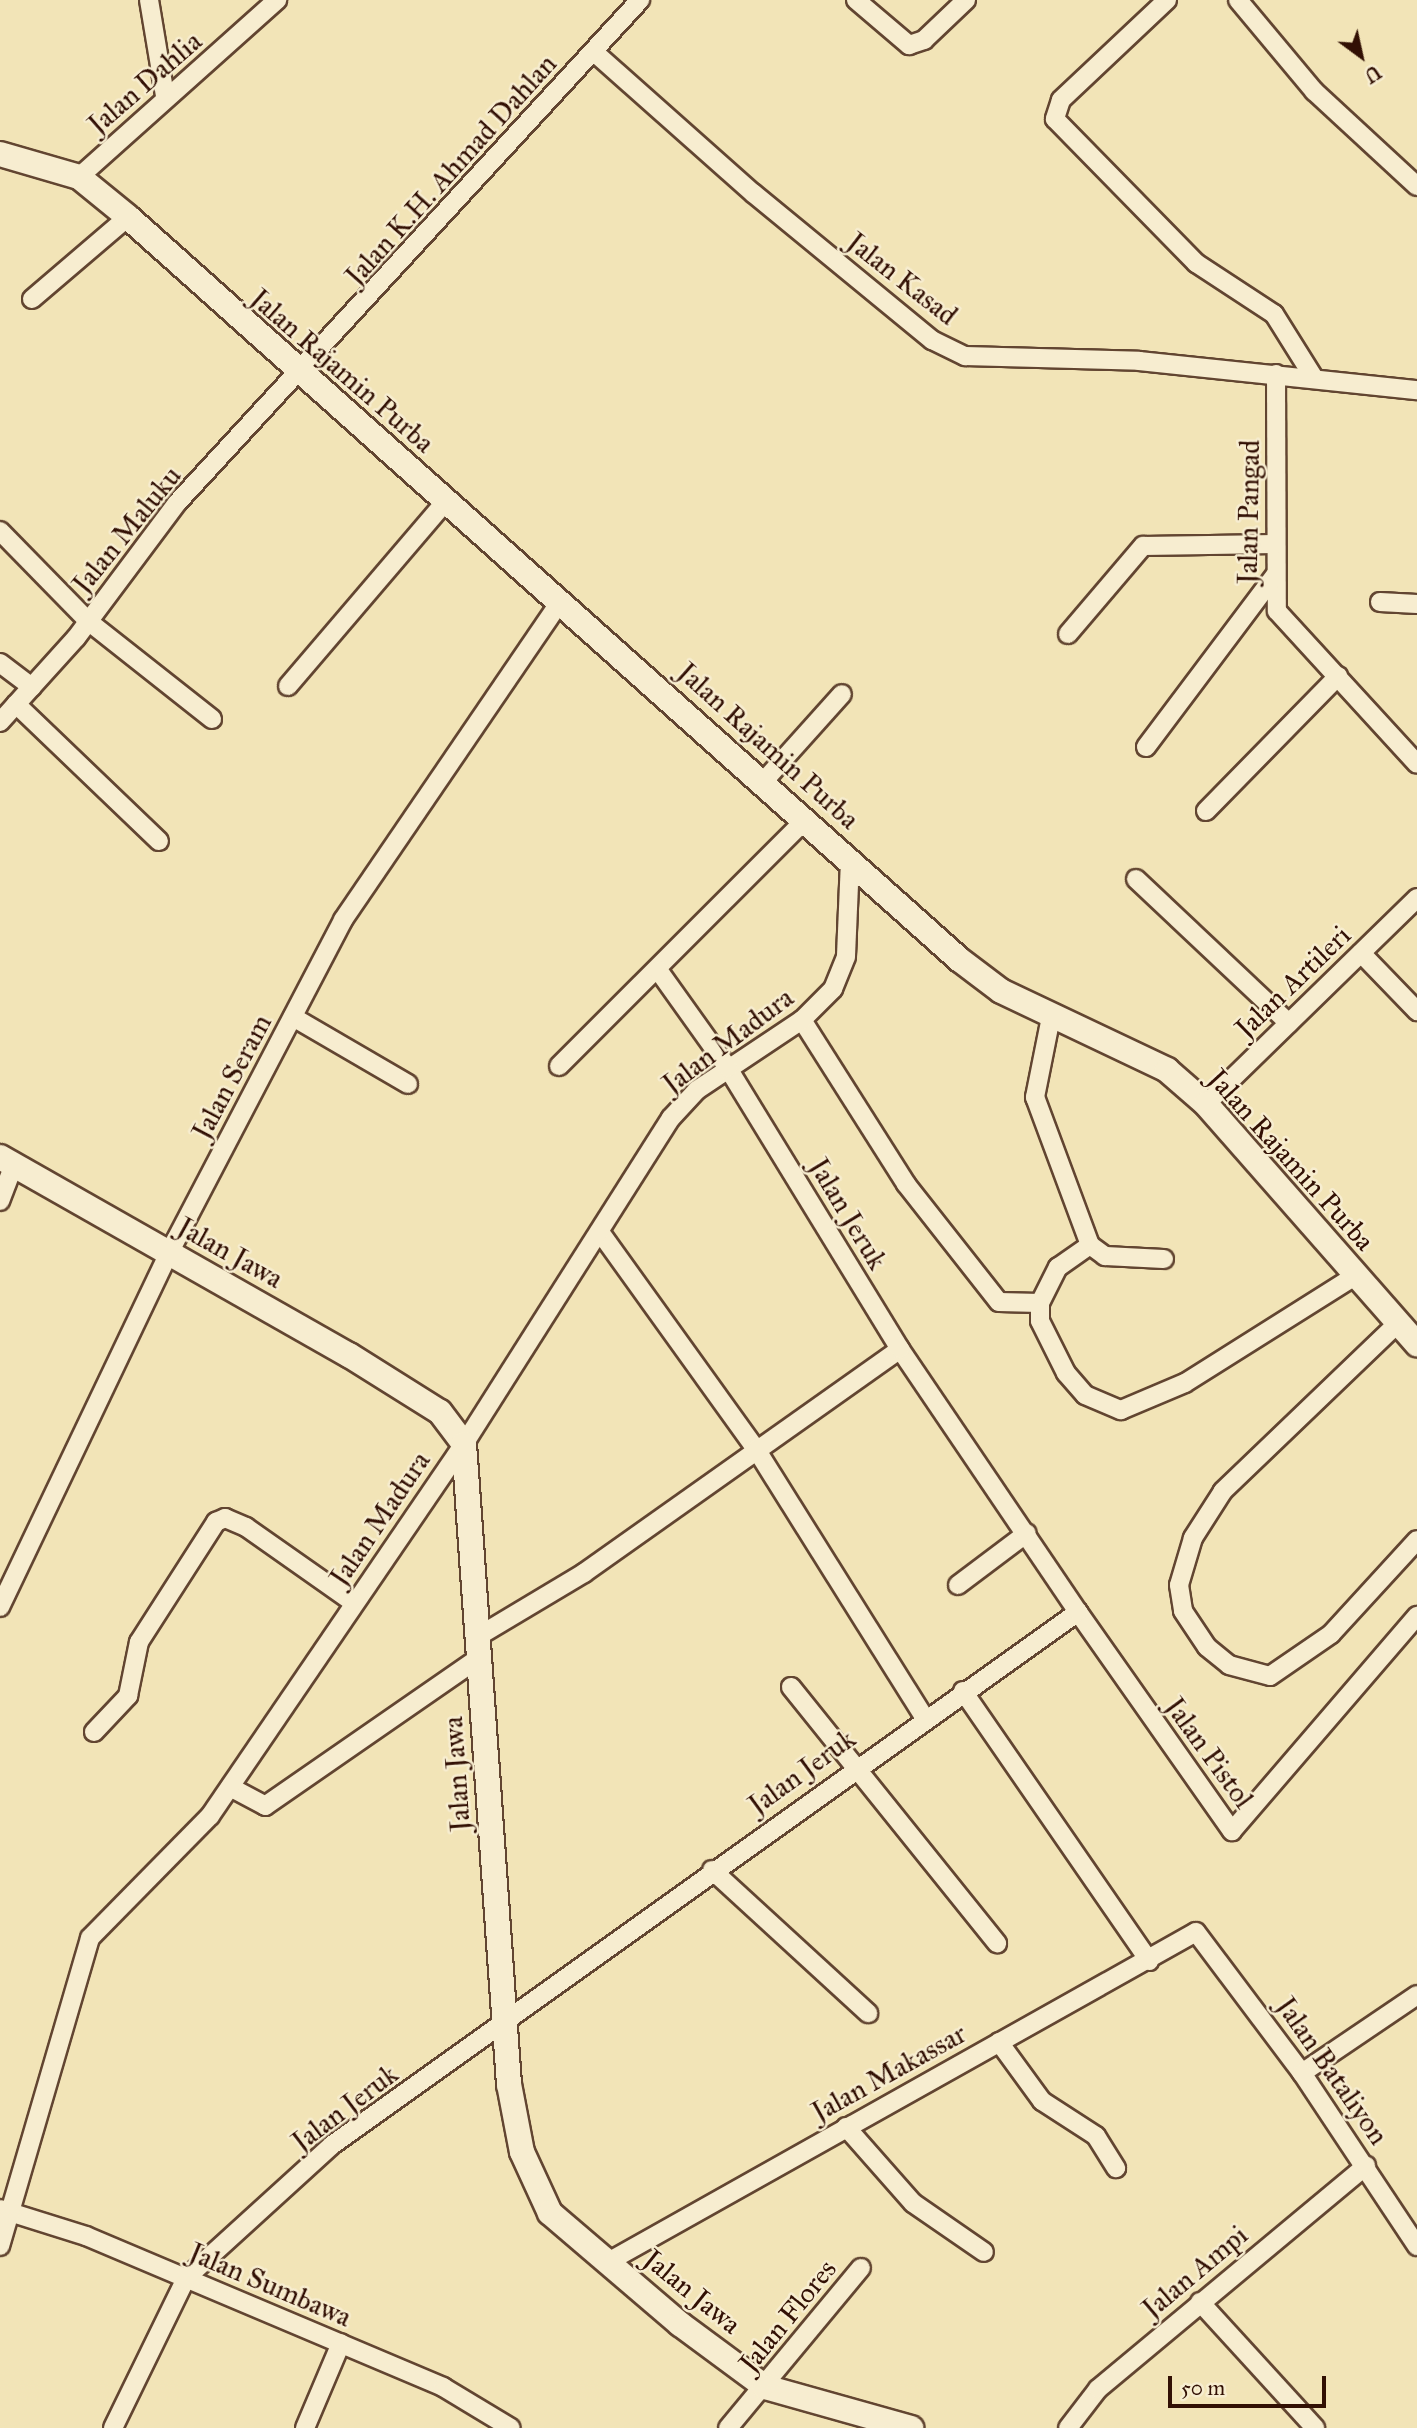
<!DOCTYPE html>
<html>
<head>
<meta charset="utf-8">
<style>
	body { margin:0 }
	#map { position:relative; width:1417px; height:2428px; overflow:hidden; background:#f2e4b7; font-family:"IM FELL Great Primer",serif }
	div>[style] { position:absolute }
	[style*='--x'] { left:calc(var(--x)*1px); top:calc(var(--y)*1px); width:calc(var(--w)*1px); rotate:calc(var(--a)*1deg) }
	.roads { filter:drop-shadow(2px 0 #624531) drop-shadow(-2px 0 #624531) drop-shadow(0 2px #624531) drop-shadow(0 -2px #624531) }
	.street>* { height:18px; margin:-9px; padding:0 9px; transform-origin:9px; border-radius:9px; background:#f7edd0 }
	.secondary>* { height:24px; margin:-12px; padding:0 12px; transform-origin:12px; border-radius:12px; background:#f7edd0 }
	span { translate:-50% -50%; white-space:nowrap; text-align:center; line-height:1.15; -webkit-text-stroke:5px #f7edd0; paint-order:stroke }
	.street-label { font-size:28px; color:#321004 }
	.north { position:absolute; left:1326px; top:21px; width:70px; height:70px; -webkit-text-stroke:5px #f7edd0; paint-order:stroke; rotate:147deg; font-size:19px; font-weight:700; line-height:28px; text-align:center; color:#321004 }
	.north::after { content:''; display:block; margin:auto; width:24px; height:32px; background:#321004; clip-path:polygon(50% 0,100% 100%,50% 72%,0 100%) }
	.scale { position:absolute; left:1168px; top:2376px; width:158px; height:32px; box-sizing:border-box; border:4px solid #321004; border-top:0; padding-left:9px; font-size:21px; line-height:24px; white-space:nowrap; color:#321004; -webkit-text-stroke:5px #f7edd0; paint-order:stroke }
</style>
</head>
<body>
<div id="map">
	<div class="roads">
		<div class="street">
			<div style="--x:149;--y:0;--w:97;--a:80.5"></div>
			<div style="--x:856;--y:0;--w:70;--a:40.3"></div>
			<div style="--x:909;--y:45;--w:16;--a:-18"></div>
			<div style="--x:924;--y:40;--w:58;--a:-43.6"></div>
			<div style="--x:1167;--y:0;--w:146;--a:136.7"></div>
			<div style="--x:1061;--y:100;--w:20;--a:108"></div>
			<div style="--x:1055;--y:119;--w:202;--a:45.6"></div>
			<div style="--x:1196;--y:263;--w:93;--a:33.2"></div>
			<div style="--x:1274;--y:314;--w:75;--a:58"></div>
			<div style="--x:1238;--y:0;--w:119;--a:50.1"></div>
			<div style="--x:1314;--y:91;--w:140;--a:42.7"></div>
			<div style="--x:594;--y:52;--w:213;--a:41.6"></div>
			<div style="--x:753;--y:193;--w:232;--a:39.4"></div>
			<div style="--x:932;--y:340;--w:37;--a:26"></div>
			<div style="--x:965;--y:356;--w:174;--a:1.6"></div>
			<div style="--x:1139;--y:361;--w:280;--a:6"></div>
			<div style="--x:79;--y:177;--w:266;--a:-41.8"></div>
			<div style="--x:32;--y:299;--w:126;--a:-40.5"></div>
			<div style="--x:1276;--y:374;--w:237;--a:89.8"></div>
			<div style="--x:1277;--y:611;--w:207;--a:47.5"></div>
			<div style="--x:0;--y:531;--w:126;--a:45.6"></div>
			<div style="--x:88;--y:621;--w:158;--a:38.3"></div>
			<div style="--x:1380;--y:602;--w:37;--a:3"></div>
			<div style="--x:1068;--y:634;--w:116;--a:-49.6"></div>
			<div style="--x:1143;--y:546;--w:132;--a:-0.9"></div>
			<div style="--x:0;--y:663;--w:40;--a:37"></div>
			<div style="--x:288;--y:686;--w:243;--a:-49.5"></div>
			<div style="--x:16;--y:704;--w:198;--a:43.8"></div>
			<div style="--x:0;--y:722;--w:113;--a:-47.9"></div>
			<div style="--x:76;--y:638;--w:169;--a:-53.2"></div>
			<div style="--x:177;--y:503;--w:684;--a:-47.37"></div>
			<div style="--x:1146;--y:747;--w:215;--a:-53.1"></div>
			<div style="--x:763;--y:782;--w:118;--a:-48.1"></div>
			<div style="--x:1206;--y:811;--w:189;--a:-45.6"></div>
			<div style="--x:1136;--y:879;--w:210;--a:43.3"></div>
			<div style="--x:1361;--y:953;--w:81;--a:46"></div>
			<div style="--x:293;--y:1017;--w:133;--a:30.2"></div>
			<div style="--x:1051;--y:1017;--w:82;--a:101.3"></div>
			<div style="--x:1035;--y:1097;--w:158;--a:69.6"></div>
			<div style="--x:1090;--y:1245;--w:19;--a:36"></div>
			<div style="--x:1105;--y:1256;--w:59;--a:2.9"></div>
			<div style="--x:802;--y:1020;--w:194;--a:57.6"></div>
			<div style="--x:906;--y:1184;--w:150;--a:51.8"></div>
			<div style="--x:999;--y:1302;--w:41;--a:1.4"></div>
			<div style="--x:559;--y:1066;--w:348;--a:-45"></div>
			<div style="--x:1206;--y:1104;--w:295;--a:-44.3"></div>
			<div style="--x:0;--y:1201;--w:39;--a:-69"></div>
			<div style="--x:600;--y:1232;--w:267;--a:54.3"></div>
			<div style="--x:756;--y:1449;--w:318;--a:57.9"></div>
			<div style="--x:1090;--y:1245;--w:39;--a:145"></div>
			<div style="--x:1058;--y:1267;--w:40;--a:116.6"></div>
			<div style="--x:1040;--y:1303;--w:18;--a:90"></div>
			<div style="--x:1040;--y:1321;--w:58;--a:63.4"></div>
			<div style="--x:1066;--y:1373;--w:29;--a:49"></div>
			<div style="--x:1085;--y:1395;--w:39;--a:23"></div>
			<div style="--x:1121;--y:1410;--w:69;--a:-22.9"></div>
			<div style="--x:1185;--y:1383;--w:201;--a:-32.2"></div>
			<div style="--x:1398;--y:1323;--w:243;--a:136.2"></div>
			<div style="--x:1223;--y:1491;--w:56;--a:122.6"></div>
			<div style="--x:1193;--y:1538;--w:49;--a:106.6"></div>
			<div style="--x:1179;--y:1585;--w:26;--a:81"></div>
			<div style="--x:1183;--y:1611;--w:43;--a:56.3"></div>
			<div style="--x:1207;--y:1647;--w:28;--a:39"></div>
			<div style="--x:1229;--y:1665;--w:42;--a:15"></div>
			<div style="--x:1270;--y:1676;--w:74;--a:-34.5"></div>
			<div style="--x:1331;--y:1634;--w:127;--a:-47.5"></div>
			<div style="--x:958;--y:1585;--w:86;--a:-37"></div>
			<div style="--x:0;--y:1607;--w:392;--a:-64.5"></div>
			<div style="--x:169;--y:1253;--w:376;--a:-62.4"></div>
			<div style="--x:343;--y:920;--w:387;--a:-55.7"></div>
			<div style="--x:1078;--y:1612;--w:268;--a:54.9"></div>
			<div style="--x:1232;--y:1831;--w:284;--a:-49.3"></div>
			<div style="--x:477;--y:1637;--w:125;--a:-30.9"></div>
			<div style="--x:584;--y:1573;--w:387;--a:-35.3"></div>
			<div style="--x:791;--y:1687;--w:329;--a:51.2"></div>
			<div style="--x:963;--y:1691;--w:328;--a:55.4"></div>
			<div style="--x:94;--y:1732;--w:50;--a:-46.6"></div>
			<div style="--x:128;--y:1696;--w:55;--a:-78.5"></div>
			<div style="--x:139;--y:1642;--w:143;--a:-57.3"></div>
			<div style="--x:216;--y:1522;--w:10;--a:-24"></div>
			<div style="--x:225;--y:1518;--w:23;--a:23"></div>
			<div style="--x:246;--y:1527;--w:132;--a:35.1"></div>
			<div style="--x:230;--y:1787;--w:40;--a:28"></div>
			<div style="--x:265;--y:1806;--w:260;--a:-34.7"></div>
			<div style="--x:712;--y:1870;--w:212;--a:42.5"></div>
			<div style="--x:999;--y:2042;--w:73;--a:53.9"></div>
			<div style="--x:1042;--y:2101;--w:64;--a:32.9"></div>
			<div style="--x:1096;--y:2136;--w:38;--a:58"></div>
			<div style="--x:1302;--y:2073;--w:139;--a:-34.1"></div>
			<div style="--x:846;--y:2127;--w:101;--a:48.6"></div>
			<div style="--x:913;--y:2203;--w:86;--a:34.6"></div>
			<div style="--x:0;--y:2209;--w:90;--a:17.4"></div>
			<div style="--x:86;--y:2236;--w:388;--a:22.9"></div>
			<div style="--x:443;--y:2387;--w:79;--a:31.1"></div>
			<div style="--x:0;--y:2246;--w:321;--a:-73.7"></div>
			<div style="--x:90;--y:1938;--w:171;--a:-45.5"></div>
			<div style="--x:210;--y:1816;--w:450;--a:-55.7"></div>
			<div style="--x:464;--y:1444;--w:386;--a:-57.6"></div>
			<div style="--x:671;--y:1118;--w:38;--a:-47"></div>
			<div style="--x:697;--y:1090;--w:126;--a:-33.7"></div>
			<div style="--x:802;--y:1020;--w:44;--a:-45"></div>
			<div style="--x:833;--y:989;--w:35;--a:-68"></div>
			<div style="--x:846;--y:956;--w:94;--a:-87.6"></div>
			<div style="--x:608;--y:2262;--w:674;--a:-29.3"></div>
			<div style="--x:1196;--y:1932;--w:176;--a:53.1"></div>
			<div style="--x:1302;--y:2073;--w:208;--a:56.4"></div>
			<div style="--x:1200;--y:2302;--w:171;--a:47.6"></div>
			<div style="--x:113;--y:2428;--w:167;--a:-64"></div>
			<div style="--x:186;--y:2278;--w:197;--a:-42.3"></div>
			<div style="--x:332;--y:2145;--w:917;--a:-35.54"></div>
			<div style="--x:1078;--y:1612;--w:318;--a:-124.1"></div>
			<div style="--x:900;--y:1349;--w:329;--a:-121.5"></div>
			<div style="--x:728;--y:1068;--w:120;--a:-125.5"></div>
			<div style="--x:305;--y:2428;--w:92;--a:-67"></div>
			<div style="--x:728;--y:2428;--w:208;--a:-50.3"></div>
			<div style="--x:1068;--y:2428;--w:49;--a:-52.4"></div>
			<div style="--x:1098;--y:2389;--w:349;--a:-39.8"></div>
		</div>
		<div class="secondary">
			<div style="--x:0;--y:154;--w:82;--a:16.2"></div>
			<div style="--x:79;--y:177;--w:63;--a:39.2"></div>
			<div style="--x:128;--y:217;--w:1115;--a:41.77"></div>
			<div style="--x:960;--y:960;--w:51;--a:37.1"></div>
			<div style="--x:1001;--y:991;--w:184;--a:25.4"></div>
			<div style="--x:1167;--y:1070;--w:52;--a:41.1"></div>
			<div style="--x:1206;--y:1104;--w:320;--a:48.7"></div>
			<div style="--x:0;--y:1157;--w:401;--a:29.6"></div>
			<div style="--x:349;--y:1355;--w:107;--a:32.1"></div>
			<div style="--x:440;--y:1412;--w:40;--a:53"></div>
			<div style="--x:464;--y:1444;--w:642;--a:85.98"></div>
			<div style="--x:509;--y:2084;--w:69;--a:79.2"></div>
			<div style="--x:522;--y:2152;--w:67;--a:65.3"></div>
			<div style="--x:550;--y:2213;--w:171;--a:40.5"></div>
			<div style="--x:680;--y:2324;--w:106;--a:36.5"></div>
			<div style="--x:765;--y:2387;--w:152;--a:15.7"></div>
		</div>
	</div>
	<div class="street-label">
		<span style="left:145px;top:83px;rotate:-41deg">Jalan Dahlia</span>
		<span style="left:451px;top:170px;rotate:-48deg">Jalan K.H. Ahmad Dahlan</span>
		<span style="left:902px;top:279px;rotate:38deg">Jalan Kasad</span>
		<span style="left:342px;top:371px;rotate:41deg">Jalan Rajamin Purba</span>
		<span style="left:1249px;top:512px;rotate:-89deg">Jalan Pangad</span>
		<span style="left:127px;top:530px;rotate:-51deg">Jalan Maluku</span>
		<span style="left:768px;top:746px;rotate:42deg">Jalan Rajamin Purba</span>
		<span style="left:1293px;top:982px;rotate:-44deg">Jalan Artileri</span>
		<span style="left:728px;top:1041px;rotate:-37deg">Jalan Madura</span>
		<span style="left:232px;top:1077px;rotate:-62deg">Jalan Seram</span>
		<span style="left:1291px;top:1160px;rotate:48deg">Jalan Rajamin Purba</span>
		<span style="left:848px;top:1214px;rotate:59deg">Jalan Jeruk</span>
		<span style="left:230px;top:1253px;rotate:29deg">Jalan Jawa</span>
		<span style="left:380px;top:1519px;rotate:-56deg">Jalan Madura</span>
		<span style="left:1209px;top:1753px;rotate:54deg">Jalan Pistol</span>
		<span style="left:802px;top:1772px;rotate:-36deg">Jalan Jeruk</span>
		<span style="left:457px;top:1774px;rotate:-94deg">Jalan Jawa</span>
		<span style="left:1332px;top:2071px;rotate:55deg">Jalan Bataliyon</span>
		<span style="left:889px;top:2073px;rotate:-29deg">Jalan Makassar</span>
		<span style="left:345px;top:2108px;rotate:-37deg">Jalan Jeruk</span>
		<span style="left:1195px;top:2272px;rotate:-40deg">Jalan Ampi</span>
		<span style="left:270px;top:2285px;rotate:23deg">Jalan Sumbawa</span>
		<span style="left:692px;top:2292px;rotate:39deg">Jalan Jawa</span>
		<span style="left:788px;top:2316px;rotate:-51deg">Jalan Flores</span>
	</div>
	<div class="north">U</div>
	<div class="scale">50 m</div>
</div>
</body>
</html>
